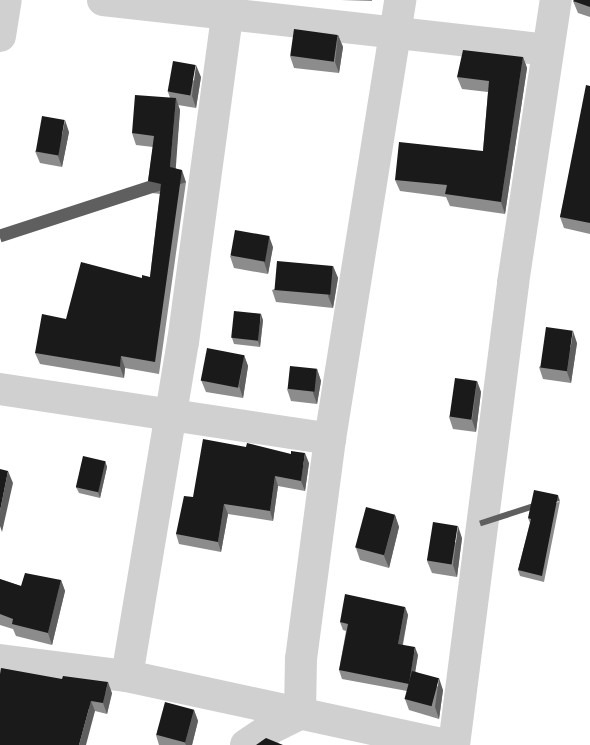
<!DOCTYPE html>
<html>
<head>
<meta charset="utf-8">
<style>
	body { margin:0 }
	#map { position:relative; width:590px; height:745px; overflow:hidden; background:#fff; font-family:Jost,sans-serif }
	div>[style] { position:absolute }
	[style*='--x'] { left:calc(var(--x)*1px); top:calc(var(--y)*1px); width:calc(var(--w)*1px); rotate:calc(var(--a)*1deg) }
	.minor>* { height:32px; margin:-16px; padding:0 16px; transform-origin:16px; border-radius:16px; background:#d0d0d0 }
	.wall>* { inset:0; background:#8c8c8c }
	.shaded-wall>* { inset:0; background:#5f5f5f; transform-origin:0 0 }
	.building>* { inset:0; background:#1a1a1a; transform-origin:0 0 }
	span { translate:-50% -50%; white-space:nowrap; text-align:center; line-height:1.15; -webkit-text-stroke:6px #fff; paint-order:stroke }
</style>
</head>
<body>
<div id="map">
	<div class="minor">
		<div style="--x:103;--y:0;--w:447;--a:6.4"></div>
		<div style="--x:0;--y:36;--w:36;--a:-81"></div>
		<div style="--x:0;--y:389;--w:334;--a:8.6"></div>
		<div style="--x:0;--y:660;--w:128;--a:7.2"></div>
		<div style="--x:127;--y:676;--w:326;--a:12.2"></div>
		<div style="--x:127;--y:676;--w:339;--a:-80.5"></div>
		<div style="--x:183;--y:342;--w:330;--a:-82.3"></div>
		<div style="--x:300;--y:714;--w:55;--a:-89"></div>
		<div style="--x:301;--y:659;--w:222;--a:-82.5"></div>
		<div style="--x:330;--y:439;--w:445;--a:-80.9"></div>
		<div style="--x:246;--y:745;--w:30;--a:-34"></div>
		<div style="--x:271;--y:728;--w:32;--a:-26"></div>
		<div style="--x:454;--y:745;--w:466;--a:-82.7"></div>
		<div style="--x:513;--y:283;--w:286;--a:-81.4"></div>
	</div>
	<div class="wall">
		<div style="clip-path:polygon(341px 0,372px 0,372px 1px)"></div>
		<div style="clip-path:polygon(590px 0,590px 17px,578px 13px,573px 1px)"></div>
		<div style="clip-path:polygon(338px 35px,343px 47px,339px 73px,294px 68px,290px 56px)"></div>
		<div style="clip-path:polygon(523px 57px,527px 68px,505px 214px,450px 206px,446px 197px,400px 191px,395px 180px,483px 151px,488px 92px,462px 89px,457px 77px)"></div>
		<div style="clip-path:polygon(201px 77px,196px 108px,178px 105px,180px 110px,175px 168px,186px 182px,159px 374px,125px 368px,124px 378px,40px 364px,35px 353px,66px 319px,142px 278px,150px 277px,160px 194px,152px 193px,148px 181px,153px 147px,136px 145px,132px 133px,170px 98px,168px 92px)"></div>
		<div style="clip-path:polygon(590px 86px,590px 234px,564px 228px,560px 217px)"></div>
		<div style="clip-path:polygon(69px 132px,62px 167px,40px 163px,35px 151px)"></div>
		<div style="clip-path:polygon(273px 247px,268px 274px,234px 268px,230px 256px)"></div>
		<div style="clip-path:polygon(333px 266px,338px 278px,333px 308px,276px 302px,272px 290px)"></div>
		<div style="clip-path:polygon(263px 320px,260px 347px,234px 344px,232px 338px)"></div>
		<div style="clip-path:polygon(577px 343px,571px 383px,543px 379px,539px 367px)"></div>
		<div style="clip-path:polygon(244px 355px,248px 366px,243px 398px,206px 392px,201px 380px)"></div>
		<div style="clip-path:polygon(317px 369px,321px 381px,317px 404px,291px 401px,287px 389px)"></div>
		<div style="clip-path:polygon(477px 381px,481px 392px,476px 432px,453px 429px,449px 417px)"></div>
		<div style="clip-path:polygon(105px 461px,107px 467px,100px 498px,79px 493px,76px 487px)"></div>
		<div style="clip-path:polygon(309px 463px,305px 491px,278px 486px,273px 521px,228px 514px,221px 552px,179px 544px,176px 534px,193px 497px)"></div>
		<div style="clip-path:polygon(560px 501px,544px 582px,520px 576px,518px 570px,530px 523px,528px 518px)"></div>
		<div style="clip-path:polygon(395px 515px,399px 527px,389px 568px,360px 560px,356px 548px)"></div>
		<div style="clip-path:polygon(462px 538px,457px 577px,432px 573px,427px 561px)"></div>
		<div style="clip-path:polygon(0 579px,21px 586px,61px 580px,65px 591px,52px 645px,16px 636px,13px 629px,0 625px)"></div>
		<div style="clip-path:polygon(405px 607px,408px 615px,403px 645px,418px 655px,415px 671px,443px 690px,439px 719px,409px 710px,405px 699px,407px 691px,342px 679px,339px 670px,346px 631px,343px 630px,340px 622px)"></div>
		<div style="clip-path:polygon(1px 668px,112px 693px,107px 714px,95px 711px)"></div>
		<div style="clip-path:polygon(194px 710px,198px 721px,192px 745px,159px 745px,156px 735px)"></div>
	</div>
	<div class="shaded-wall">
		<div style="clip-path:polygon(338px 35px,343px 47px,339px 73px,335px 62px)"></div>
		<div style="clip-path:polygon(523px 57px,527px 68px,505px 214px,501px 202px)"></div>
		<div style="clip-path:polygon(196px 65px,201px 77px,196px 108px,192px 96px)"></div>
		<div style="clip-path:polygon(176px 98px,180px 110px,175px 179px,170px 167px)"></div>
		<div style="clip-path:polygon(65px 120px,69px 132px,62px 167px,58px 156px)"></div>
		<div style="left:182px;top:170px;width:13px;height:194px;rotate:72deg"></div>
		<div style="clip-path:polygon(269px 236px,273px 247px,268px 274px,264px 262px)"></div>
		<div style="clip-path:polygon(333px 266px,338px 278px,333px 308px,328px 296px)"></div>
		<div style="clip-path:polygon(261px 314px,263px 320px,260px 347px,258px 341px)"></div>
		<div style="clip-path:polygon(573px 331px,577px 343px,571px 383px,567px 372px)"></div>
		<div style="clip-path:polygon(244px 355px,248px 366px,243px 398px,239px 386px)"></div>
		<div style="clip-path:polygon(121px 356px,125px 368px,124px 378px,120px 367px)"></div>
		<div style="clip-path:polygon(317px 369px,321px 381px,317px 404px,313px 393px)"></div>
		<div style="clip-path:polygon(477px 381px,481px 392px,476px 432px,472px 420px)"></div>
		<div style="clip-path:polygon(305px 453px,309px 463px,305px 491px,301px 481px)"></div>
		<div style="clip-path:polygon(105px 461px,107px 467px,100px 498px,98px 492px)"></div>
		<div style="clip-path:polygon(8px 471px,13px 483px,2px 532px,0 526px,0 511px)"></div>
		<div style="clip-path:polygon(275px 476px,278px 486px,273px 521px,270px 511px)"></div>
		<div style="left:558px;top:495px;width:6px;height:83px;rotate:72deg"></div>
		<div style="clip-path:polygon(224px 504px,228px 514px,221px 552px,218px 542px)"></div>
		<div style="clip-path:polygon(395px 515px,399px 527px,389px 568px,384px 556px)"></div>
		<div style="clip-path:polygon(458px 526px,462px 538px,457px 577px,453px 565px)"></div>
		<div style="clip-path:polygon(61px 580px,65px 591px,52px 645px,48px 633px)"></div>
		<div style="clip-path:polygon(405px 607px,408px 615px,401px 652px,398px 644px)"></div>
		<div style="clip-path:polygon(415px 647px,418px 655px,412px 692px,409px 684px)"></div>
		<div style="clip-path:polygon(439px 678px,443px 690px,439px 719px,435px 707px)"></div>
		<div style="clip-path:polygon(108px 682px,112px 693px,107px 714px,103px 703px)"></div>
		<div style="clip-path:polygon(91px 701px,95px 711px,86px 745px,79px 745px)"></div>
		<div style="clip-path:polygon(194px 710px,198px 721px,192px 745px,186px 745px,185px 743px)"></div>
	</div>
	<div class="building">
		<div style="clip-path:polygon(574px 0,590px 0,590px 7px,573px 1px)"></div>
		<div style="left:294px;top:29px;width:44px;height:27px;rotate:8deg"></div>
		<div style="clip-path:polygon(463px 50px,523px 57px,501px 202px,445px 194px,447px 185px,395px 180px,399px 142px,483px 151px,489px 81px,457px 77px)"></div>
		<div style="left:173px;top:61px;width:23px;height:31px;rotate:10deg"></div>
		<div style="clip-path:polygon(586px 85px,590px 86px,590px 223px,560px 217px)"></div>
		<div style="clip-path:polygon(135px 95px,176px 98px,170px 167px,182px 170px,155px 362px,121px 356px,120px 367px,35px 353px,42px 314px,66px 319px,81px 262px,142px 278px,142px 275px,150px 277px,161px 184px,148px 181px,154px 136px,132px 133px)"></div>
		<div style="left:42px;top:116px;width:23px;height:36px;rotate:10deg"></div>
		<div style="left:235px;top:230px;width:35px;height:26px;rotate:10deg"></div>
		<div style="left:277px;top:261px;width:56px;height:29px;rotate:5deg"></div>
		<div style="left:234px;top:311px;width:27px;height:27px;rotate:6deg"></div>
		<div style="left:546px;top:327px;width:27px;height:41px;rotate:8deg"></div>
		<div style="left:207px;top:348px;width:38px;height:33px;rotate:11deg"></div>
		<div style="left:290px;top:366px;width:27px;height:23px;rotate:6deg"></div>
		<div style="left:455px;top:378px;width:22px;height:39px;rotate:8deg"></div>
		<div style="clip-path:polygon(203px 439px,246px 447px,247px 443px,291px 454px,291px 451px,305px 453px,301px 481px,275px 476px,270px 511px,224px 504px,218px 542px,176px 534px,184px 496px,193px 497px)"></div>
		<div style="left:83px;top:456px;width:23px;height:32px;rotate:13deg"></div>
		<div style="clip-path:polygon(0 469px,8px 471px,0 511px)"></div>
		<div style="clip-path:polygon(534px 490px,558px 495px,542px 576px,518px 570px,531px 519px,528px 518px)"></div>
		<div style="left:366px;top:507px;width:30px;height:42px;rotate:15deg"></div>
		<div style="left:433px;top:522px;width:25px;height:39px;rotate:9deg"></div>
		<div style="clip-path:polygon(25px 573px,61px 580px,48px 633px,12px 624px,13px 619px,0 614px,0 579px,21px 586px)"></div>
		<div style="clip-path:polygon(345px 594px,405px 607px,398px 644px,415px 647px,409px 684px,339px 670px,348px 624px,340px 622px)"></div>
		<div style="clip-path:polygon(1px 668px,62px 679px,63px 676px,108px 682px,103px 703px,91px 701px,79px 745px,0 745px,0 674px)"></div>
		<div style="left:412px;top:671px;width:28px;height:29px;rotate:15deg"></div>
		<div style="left:165px;top:702px;width:30px;height:34px;rotate:15deg"></div>
		<div style="clip-path:polygon(266px 738px,283px 745px,256px 745px)"></div>
	</div>
</div>
</body>
</html>
